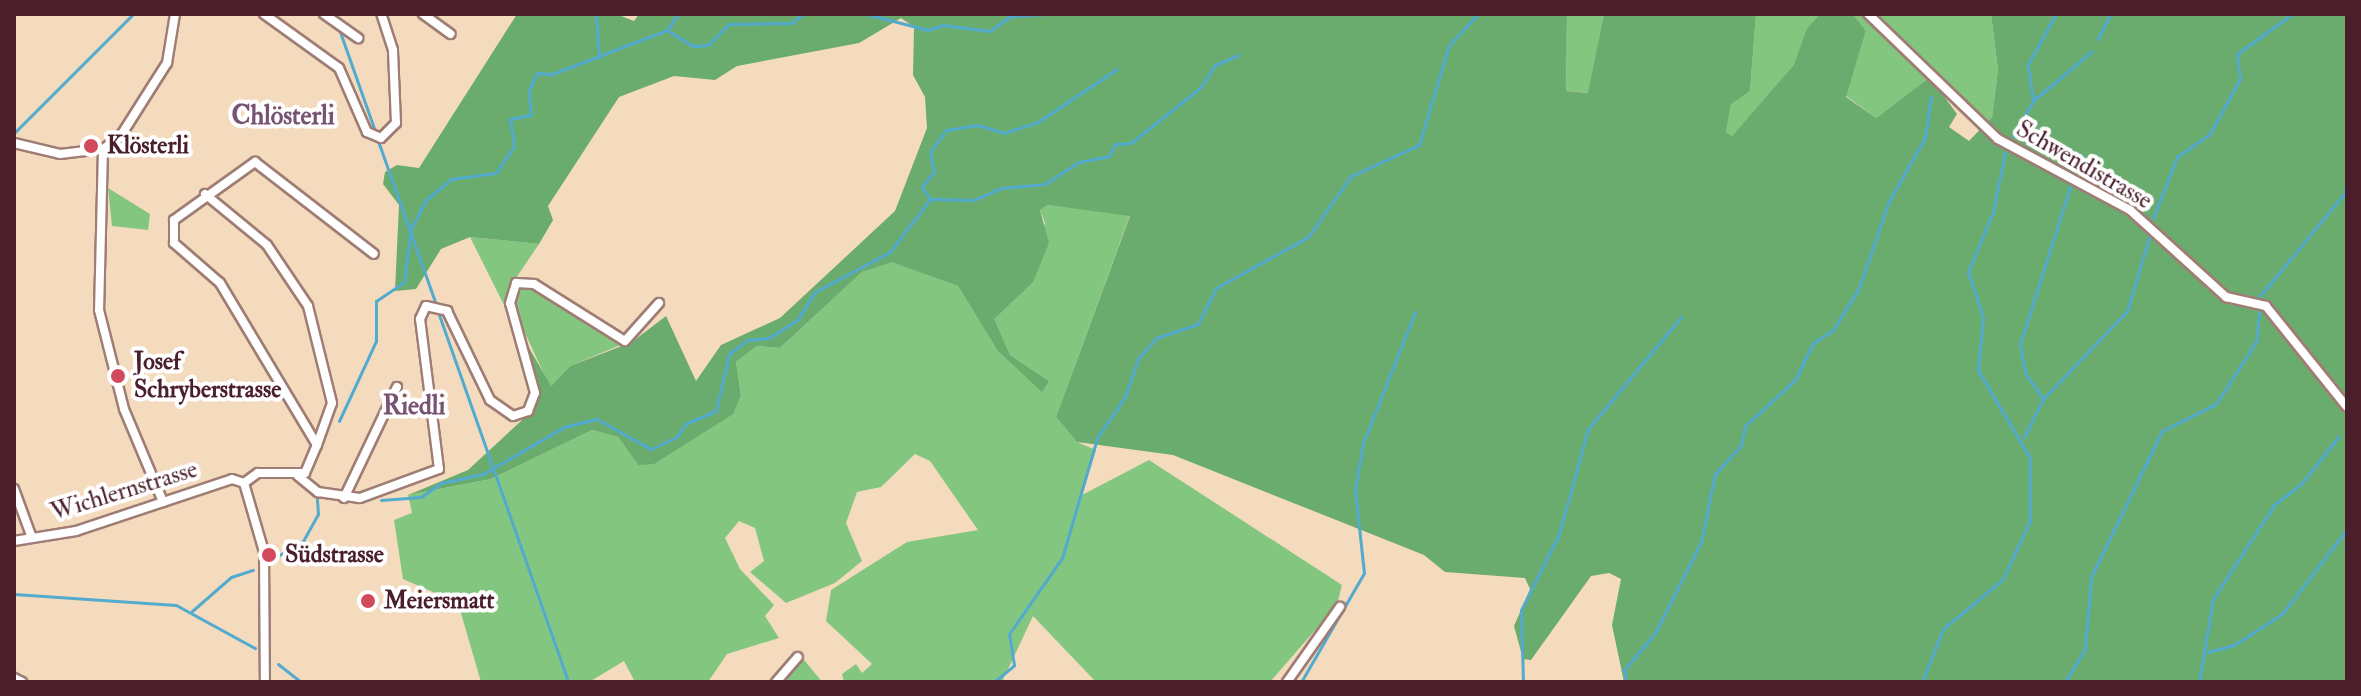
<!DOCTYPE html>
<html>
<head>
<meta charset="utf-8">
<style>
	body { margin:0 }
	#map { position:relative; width:2361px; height:696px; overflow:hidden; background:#f4dbbe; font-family:"IM FELL Double Pica",serif }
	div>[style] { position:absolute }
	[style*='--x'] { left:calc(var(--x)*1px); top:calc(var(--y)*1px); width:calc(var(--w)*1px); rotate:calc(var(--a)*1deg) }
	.green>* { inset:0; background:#83c680 }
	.forest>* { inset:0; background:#6aab6e }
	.stream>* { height:3px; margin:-1.5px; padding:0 1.5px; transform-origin:1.5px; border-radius:1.5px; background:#52aacf }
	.roads { filter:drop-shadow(2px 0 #9f7d74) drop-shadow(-2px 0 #9f7d74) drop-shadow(0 2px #9f7d74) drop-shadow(0 -2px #9f7d74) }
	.minor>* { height:8px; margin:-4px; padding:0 4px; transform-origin:4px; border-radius:4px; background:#fff }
	.dots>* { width:22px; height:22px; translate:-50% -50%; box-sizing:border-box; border:4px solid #fff; border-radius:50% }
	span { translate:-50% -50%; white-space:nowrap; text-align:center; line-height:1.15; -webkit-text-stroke:8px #fff; paint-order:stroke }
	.poi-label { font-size:24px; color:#4a1f2b; font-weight:700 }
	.left { translate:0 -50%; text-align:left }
	.street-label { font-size:24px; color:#4a1f2b }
	.neighbourhood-label { font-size:26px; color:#775272; font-weight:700 }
	.frame { position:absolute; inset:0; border:16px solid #4a1f2b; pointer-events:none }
</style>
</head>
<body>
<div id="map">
	<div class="green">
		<div style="clip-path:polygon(1567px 14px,1604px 14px,1589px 93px,1566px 91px)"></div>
		<div style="clip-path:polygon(1756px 14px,1820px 14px,1807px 28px,1795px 65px,1732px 136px,1726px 132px,1731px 103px,1750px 91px)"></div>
		<div style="clip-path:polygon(1853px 14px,1865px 14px,1930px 77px,1876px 118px,1846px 96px,1866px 31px)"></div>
		<div style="clip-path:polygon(1871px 14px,1991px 14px,1998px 70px,1992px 117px,1984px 126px)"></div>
		<div style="clip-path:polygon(108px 188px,150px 214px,148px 230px,112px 226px)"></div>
		<div style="clip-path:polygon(1048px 205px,1130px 215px,1056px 417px,1077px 442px,1096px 450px,1082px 495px,1149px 460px,1342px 585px,1337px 605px,1270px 682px,1096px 682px,1033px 616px,1002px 682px,844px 682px,842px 674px,856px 664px,862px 673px,872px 664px,826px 621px,831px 590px,907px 542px,978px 530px,930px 461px,915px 454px,881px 487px,857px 492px,846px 523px,862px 561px,835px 583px,786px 603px,750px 572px,764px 561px,755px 528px,739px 521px,725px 538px,740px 569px,774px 605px,765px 616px,779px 638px,727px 654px,708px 682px,635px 682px,624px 661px,589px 682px,481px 682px,458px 603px,403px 579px,394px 520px,412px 513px,408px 495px,491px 479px,592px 430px,618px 437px,638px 465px,741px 395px,736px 362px,757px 346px,780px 348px,862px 272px,892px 261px,958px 286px,997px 350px,1049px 381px,1010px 355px,993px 318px,1033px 281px,1045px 223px,1040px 210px)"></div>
		<div style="clip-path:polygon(470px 237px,539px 244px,508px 290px,513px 323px)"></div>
		<div style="clip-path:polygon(530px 285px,618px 343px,623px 344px,570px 366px,550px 387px,512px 305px,516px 287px)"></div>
		<div style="clip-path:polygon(801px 656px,822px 682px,779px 682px,793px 670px)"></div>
	</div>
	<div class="forest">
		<div style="clip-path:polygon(517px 14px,616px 14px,634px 21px,639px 14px,1567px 14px,1566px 91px,1588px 93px,1604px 14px,1756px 14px,1750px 91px,1731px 104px,1726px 132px,1732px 136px,1794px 65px,1807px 28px,1820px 14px,1853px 14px,1866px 31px,1846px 97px,1876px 118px,1930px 77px,1957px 114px,1949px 127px,1969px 141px,1992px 117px,1998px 70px,1991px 14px,2347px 14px,2347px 682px,1624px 682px,1612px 625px,1621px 579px,1609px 573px,1591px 576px,1531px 660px,1523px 659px,1514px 626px,1530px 589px,1525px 578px,1445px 572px,1424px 555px,1173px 455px,1077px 442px,1056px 417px,1130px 216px,1048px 205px,1040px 210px,1049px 243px,1033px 282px,994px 319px,1010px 355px,1049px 381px,1042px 392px,997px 350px,958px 286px,892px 262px,862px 272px,780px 348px,757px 346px,736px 362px,741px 395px,733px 414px,654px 464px,638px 465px,618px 437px,592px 430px,491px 479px,408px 495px,468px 470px,533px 410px,537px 383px,528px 346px,551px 386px,570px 366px,632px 342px,666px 316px,696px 381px,721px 345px,780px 318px,895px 211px,927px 128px,925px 97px,913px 75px,914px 27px,901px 18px,859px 43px,737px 66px,715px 80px,674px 76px,619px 97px,548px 206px,553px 220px,539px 244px,470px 237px,441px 249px,416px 289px,395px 291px,399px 205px,383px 184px,385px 172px,397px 165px,419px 168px)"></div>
	</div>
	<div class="stream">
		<div style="--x:596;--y:14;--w:44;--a:86.1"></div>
		<div style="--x:866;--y:14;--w:64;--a:14.5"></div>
		<div style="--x:928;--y:30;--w:16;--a:-18"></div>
		<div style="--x:943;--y:25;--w:47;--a:7.3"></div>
		<div style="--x:990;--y:31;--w:26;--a:-36"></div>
		<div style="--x:1011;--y:16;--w:37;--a:-3"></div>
		<div style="--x:339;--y:29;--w:108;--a:70.6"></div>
		<div style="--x:667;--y:30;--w:31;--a:32"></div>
		<div style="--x:693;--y:46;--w:15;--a:-4"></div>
		<div style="--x:708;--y:45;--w:30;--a:-45"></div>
		<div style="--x:729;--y:24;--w:62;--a:-0.9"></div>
		<div style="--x:791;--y:23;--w:15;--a:-37"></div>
		<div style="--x:2098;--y:39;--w:28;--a:-64"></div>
		<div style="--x:2033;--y:101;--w:37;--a:-98"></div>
		<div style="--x:2028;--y:64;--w:57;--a:-60.8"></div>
		<div style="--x:14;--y:133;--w:168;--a:-45"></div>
		<div style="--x:2013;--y:136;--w:40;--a:-60.3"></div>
		<div style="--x:2033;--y:101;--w:77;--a:-40.3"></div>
		<div style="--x:377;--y:138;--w:177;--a:70.5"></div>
		<div style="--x:2076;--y:172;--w:17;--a:-69"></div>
		<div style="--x:2345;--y:191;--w:13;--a:-81"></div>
		<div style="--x:930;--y:199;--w:44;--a:1.3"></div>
		<div style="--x:974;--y:200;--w:30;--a:-24"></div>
		<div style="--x:1001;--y:188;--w:44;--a:-5.2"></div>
		<div style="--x:1045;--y:184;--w:40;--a:-32.9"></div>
		<div style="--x:1079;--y:162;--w:31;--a:-11"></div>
		<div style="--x:1109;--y:156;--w:13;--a:-63"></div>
		<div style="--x:1115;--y:144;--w:16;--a:-4"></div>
		<div style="--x:1131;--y:143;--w:90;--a:-38.7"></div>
		<div style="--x:1201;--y:87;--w:26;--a:-58"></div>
		<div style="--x:1215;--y:65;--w:26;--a:-23"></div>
		<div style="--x:930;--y:199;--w:15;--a:-122"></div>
		<div style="--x:922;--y:186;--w:18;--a:-49"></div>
		<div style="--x:934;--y:172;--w:20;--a:-101"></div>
		<div style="--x:930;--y:152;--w:27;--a:-54"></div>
		<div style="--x:946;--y:130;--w:32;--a:-9"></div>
		<div style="--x:978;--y:125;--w:27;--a:17"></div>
		<div style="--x:1004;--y:133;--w:36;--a:-18"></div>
		<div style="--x:1038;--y:122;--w:95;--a:-33.9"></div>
		<div style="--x:2153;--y:218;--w:66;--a:-68.5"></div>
		<div style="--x:2177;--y:157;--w:39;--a:-35"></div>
		<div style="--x:2209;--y:135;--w:64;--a:-61"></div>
		<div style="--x:2240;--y:79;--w:25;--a:-97"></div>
		<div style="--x:2237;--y:54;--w:68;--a:-36"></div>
		<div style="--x:2260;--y:296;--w:137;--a:-50.6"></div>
		<div style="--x:438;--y:312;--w:392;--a:70.6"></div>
		<div style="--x:2043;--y:399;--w:32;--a:-124"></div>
		<div style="--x:2025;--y:372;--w:28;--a:-100"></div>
		<div style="--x:2020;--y:344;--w:165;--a:-72.3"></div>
		<div style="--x:339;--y:421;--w:88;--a:-65.2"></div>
		<div style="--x:376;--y:341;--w:40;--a:-90"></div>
		<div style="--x:376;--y:301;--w:34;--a:-34"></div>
		<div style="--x:404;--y:282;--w:53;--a:-82.5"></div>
		<div style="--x:411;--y:229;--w:33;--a:-63"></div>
		<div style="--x:426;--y:200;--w:33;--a:-40"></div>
		<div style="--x:451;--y:179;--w:45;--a:-7.6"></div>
		<div style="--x:496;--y:173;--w:32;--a:-56"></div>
		<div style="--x:514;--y:146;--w:27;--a:-98"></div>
		<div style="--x:510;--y:119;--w:21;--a:-11"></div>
		<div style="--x:531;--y:115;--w:25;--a:-95"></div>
		<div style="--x:529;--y:90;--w:19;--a:-65"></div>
		<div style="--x:537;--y:73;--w:15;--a:4"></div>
		<div style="--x:552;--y:74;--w:123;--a:-20.9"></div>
		<div style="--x:667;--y:30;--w:19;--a:-55"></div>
		<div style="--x:2024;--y:437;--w:42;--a:-63.4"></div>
		<div style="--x:2043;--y:399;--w:122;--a:-46.3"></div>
		<div style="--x:2127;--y:311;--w:79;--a:-73.2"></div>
		<div style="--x:381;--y:500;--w:40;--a:-4.3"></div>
		<div style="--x:421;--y:497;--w:24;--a:-35"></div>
		<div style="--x:441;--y:483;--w:43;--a:-12.1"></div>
		<div style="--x:483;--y:474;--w:94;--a:-30.1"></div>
		<div style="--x:564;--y:427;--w:34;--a:-14"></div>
		<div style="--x:597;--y:419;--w:62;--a:29.1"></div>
		<div style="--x:651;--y:449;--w:29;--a:-25"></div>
		<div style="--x:677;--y:437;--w:15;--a:-58"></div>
		<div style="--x:685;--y:424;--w:34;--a:-23"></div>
		<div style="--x:716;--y:411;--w:58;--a:-77.2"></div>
		<div style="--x:729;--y:354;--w:23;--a:-38"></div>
		<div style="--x:747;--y:340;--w:22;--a:-5"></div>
		<div style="--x:769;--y:338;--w:35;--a:-33"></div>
		<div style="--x:798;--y:319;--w:32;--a:-58"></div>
		<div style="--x:815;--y:292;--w:85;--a:-28.1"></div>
		<div style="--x:890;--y:252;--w:66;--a:-53"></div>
		<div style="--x:274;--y:558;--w:34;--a:-30"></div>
		<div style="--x:303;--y:541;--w:31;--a:-61"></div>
		<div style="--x:318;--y:514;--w:16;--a:-94"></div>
		<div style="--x:14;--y:594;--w:162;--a:3.9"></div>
		<div style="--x:176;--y:605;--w:90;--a:28.6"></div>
		<div style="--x:192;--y:611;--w:52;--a:-41.1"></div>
		<div style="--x:231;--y:577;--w:23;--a:-18"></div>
		<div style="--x:2208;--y:652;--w:27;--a:-15"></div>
		<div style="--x:2234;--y:645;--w:57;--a:-32.9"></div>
		<div style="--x:2282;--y:614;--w:107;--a:-52.6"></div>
		<div style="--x:278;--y:664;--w:29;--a:38"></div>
		<div style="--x:994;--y:682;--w:26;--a:-40"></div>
		<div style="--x:1014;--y:665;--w:31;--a:-99"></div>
		<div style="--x:1009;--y:634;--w:93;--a:-55.1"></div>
		<div style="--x:1062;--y:558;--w:125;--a:-73.7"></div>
		<div style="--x:1097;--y:438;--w:50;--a:-55.7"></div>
		<div style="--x:1125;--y:397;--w:40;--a:-71.1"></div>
		<div style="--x:1138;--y:359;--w:28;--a:-49"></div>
		<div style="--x:1156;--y:338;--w:44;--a:-18.4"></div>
		<div style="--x:1198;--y:324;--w:40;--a:-63.4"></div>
		<div style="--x:1216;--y:288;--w:105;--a:-29"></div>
		<div style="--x:1308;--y:237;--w:75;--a:-54.8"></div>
		<div style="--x:1351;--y:176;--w:75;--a:-24.5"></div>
		<div style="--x:1419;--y:145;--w:104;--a:-73.3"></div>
		<div style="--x:1449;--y:45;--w:42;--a:-46.9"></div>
		<div style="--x:1301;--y:682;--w:126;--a:-60"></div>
		<div style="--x:1364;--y:573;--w:83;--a:-96.2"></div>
		<div style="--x:1355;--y:490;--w:48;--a:-80.3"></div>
		<div style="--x:1363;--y:443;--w:141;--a:-68.3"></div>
		<div style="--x:1523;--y:682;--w:72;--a:-91.6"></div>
		<div style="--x:1521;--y:610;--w:85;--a:-63.4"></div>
		<div style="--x:1559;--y:534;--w:109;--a:-74.6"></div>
		<div style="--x:1588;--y:429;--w:146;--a:-50.3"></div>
		<div style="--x:1626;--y:682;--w:12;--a:-99"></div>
		<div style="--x:1624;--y:670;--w:48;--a:-50"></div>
		<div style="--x:1655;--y:633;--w:102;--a:-63.2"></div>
		<div style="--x:1701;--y:542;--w:69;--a:-78.4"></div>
		<div style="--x:1715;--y:474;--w:39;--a:-48"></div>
		<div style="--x:1741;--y:445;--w:19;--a:-78"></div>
		<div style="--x:1745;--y:426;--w:68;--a:-42.6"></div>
		<div style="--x:1795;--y:380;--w:41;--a:-64.1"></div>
		<div style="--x:1813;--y:343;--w:24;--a:-33"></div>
		<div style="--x:1833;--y:330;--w:49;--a:-58.2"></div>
		<div style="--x:1859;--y:288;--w:92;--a:-71"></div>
		<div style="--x:1889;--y:201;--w:73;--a:-60.3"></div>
		<div style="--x:1925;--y:138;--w:42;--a:-81.9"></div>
		<div style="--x:1922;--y:682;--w:57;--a:-68.4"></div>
		<div style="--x:1943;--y:629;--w:78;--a:-39.8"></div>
		<div style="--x:2003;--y:579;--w:65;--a:-65.4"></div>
		<div style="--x:2030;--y:520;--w:62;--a:-90"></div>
		<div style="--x:2030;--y:458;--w:102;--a:-120.6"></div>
		<div style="--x:1978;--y:370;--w:53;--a:-84.6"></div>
		<div style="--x:1983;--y:317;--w:47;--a:-108.4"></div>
		<div style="--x:1968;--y:272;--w:65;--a:-67.4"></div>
		<div style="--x:1993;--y:212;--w:61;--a:-78.7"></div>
		<div style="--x:2065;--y:682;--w:39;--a:-59"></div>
		<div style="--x:2085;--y:649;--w:72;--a:-85.2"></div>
		<div style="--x:2091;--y:577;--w:162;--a:-64.1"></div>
		<div style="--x:2162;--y:431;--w:60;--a:-26.6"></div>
		<div style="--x:2216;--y:404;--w:74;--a:-57.2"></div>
		<div style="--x:2256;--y:342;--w:30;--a:-84"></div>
		<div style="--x:2199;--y:682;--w:84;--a:-80.4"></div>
		<div style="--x:2213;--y:599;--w:112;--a:-57"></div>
		<div style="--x:2274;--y:505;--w:34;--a:-38"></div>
		<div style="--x:2301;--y:484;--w:61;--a:-51.6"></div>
	</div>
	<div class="roads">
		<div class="minor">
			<div style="--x:264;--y:14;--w:92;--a:35.8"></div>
			<div style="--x:339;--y:68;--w:70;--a:66.4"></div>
			<div style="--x:367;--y:132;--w:15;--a:23"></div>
			<div style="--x:381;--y:138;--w:21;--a:-45"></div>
			<div style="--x:396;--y:123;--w:73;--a:-92.4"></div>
			<div style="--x:393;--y:50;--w:38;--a:-108"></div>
			<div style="--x:324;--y:14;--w:42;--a:35.2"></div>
			<div style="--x:423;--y:14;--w:34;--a:36"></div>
			<div style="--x:1868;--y:14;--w:180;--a:43.9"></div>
			<div style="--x:1998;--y:139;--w:150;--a:28.3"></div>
			<div style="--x:2130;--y:210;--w:130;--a:42.2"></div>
			<div style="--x:2226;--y:297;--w:41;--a:12.7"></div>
			<div style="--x:2266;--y:306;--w:129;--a:51.3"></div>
			<div style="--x:14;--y:143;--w:47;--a:13.4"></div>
			<div style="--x:60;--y:154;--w:43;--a:-6.6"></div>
			<div style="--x:103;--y:149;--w:21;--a:-35"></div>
			<div style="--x:120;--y:137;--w:88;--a:-57.6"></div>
			<div style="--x:167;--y:63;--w:50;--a:-80.7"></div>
			<div style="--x:103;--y:149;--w:161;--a:91.4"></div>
			<div style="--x:99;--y:310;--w:102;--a:75.8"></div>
			<div style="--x:124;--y:409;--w:101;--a:67.2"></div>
			<div style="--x:205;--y:194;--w:80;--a:39.4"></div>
			<div style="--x:267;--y:245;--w:73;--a:56.1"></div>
			<div style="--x:308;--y:306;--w:100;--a:76.1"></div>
			<div style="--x:332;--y:403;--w:45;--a:109.7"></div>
			<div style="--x:298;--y:476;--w:26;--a:39"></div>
			<div style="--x:318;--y:492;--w:42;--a:8.1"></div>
			<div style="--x:360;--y:498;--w:84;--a:-20.2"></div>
			<div style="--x:439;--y:469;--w:151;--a:-97.2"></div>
			<div style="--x:420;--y:319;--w:14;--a:-65"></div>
			<div style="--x:426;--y:306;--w:22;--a:13"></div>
			<div style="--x:447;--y:311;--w:99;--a:64.2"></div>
			<div style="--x:490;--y:400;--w:28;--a:35"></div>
			<div style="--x:513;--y:416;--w:16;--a:-18"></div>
			<div style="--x:528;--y:411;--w:19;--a:-69"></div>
			<div style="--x:535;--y:393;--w:93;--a:-105.5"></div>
			<div style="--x:510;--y:303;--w:21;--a:-73"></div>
			<div style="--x:516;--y:283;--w:18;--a:3"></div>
			<div style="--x:534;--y:284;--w:107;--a:32.1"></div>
			<div style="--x:625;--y:341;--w:51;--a:-48.2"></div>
			<div style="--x:244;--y:483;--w:17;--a:-36"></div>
			<div style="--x:258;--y:473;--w:47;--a:0"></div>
			<div style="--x:305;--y:473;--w:30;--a:-67"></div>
			<div style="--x:317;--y:445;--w:189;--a:-120.9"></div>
			<div style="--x:220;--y:283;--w:61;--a:-139"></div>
			<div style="--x:174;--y:243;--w:23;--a:-90"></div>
			<div style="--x:174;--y:220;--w:100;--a:-35.6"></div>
			<div style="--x:255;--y:162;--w:150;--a:37.7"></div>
			<div style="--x:244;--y:483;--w:72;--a:73.8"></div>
			<div style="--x:264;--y:552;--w:130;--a:89.6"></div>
			<div style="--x:14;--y:489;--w:52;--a:69.8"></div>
			<div style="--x:344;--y:498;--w:123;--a:-64.5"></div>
			<div style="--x:14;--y:541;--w:63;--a:-9.2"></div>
			<div style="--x:76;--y:531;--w:164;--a:-18.4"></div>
			<div style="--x:232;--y:479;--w:13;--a:18"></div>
			<div style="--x:14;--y:678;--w:9;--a:27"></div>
			<div style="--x:776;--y:682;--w:33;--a:-49"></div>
			<div style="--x:1287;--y:682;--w:92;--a:-54.8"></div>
		</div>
	</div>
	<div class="dots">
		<div style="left:91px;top:146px;background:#d1495b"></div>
		<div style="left:118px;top:376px;background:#d1495b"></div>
		<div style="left:269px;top:555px;background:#d1495b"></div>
		<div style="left:368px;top:601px;background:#d1495b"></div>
	</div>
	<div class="poi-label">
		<span class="left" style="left:107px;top:146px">Klösterli</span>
		<span class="left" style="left:134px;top:376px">Josef<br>Schryberstrasse</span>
		<span class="left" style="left:285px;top:555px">Südstrasse</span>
		<span class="left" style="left:384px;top:601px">Meiersmatt</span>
	</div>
	<div class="street-label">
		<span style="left:2084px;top:165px;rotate:30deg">Schwendistrasse</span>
		<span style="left:124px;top:491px;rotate:-17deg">Wichlernstrasse</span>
	</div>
	<div class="neighbourhood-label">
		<span style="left:283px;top:117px">Chlösterli</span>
		<span style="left:414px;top:407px">Riedli</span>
	</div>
	<div class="frame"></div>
</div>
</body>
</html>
